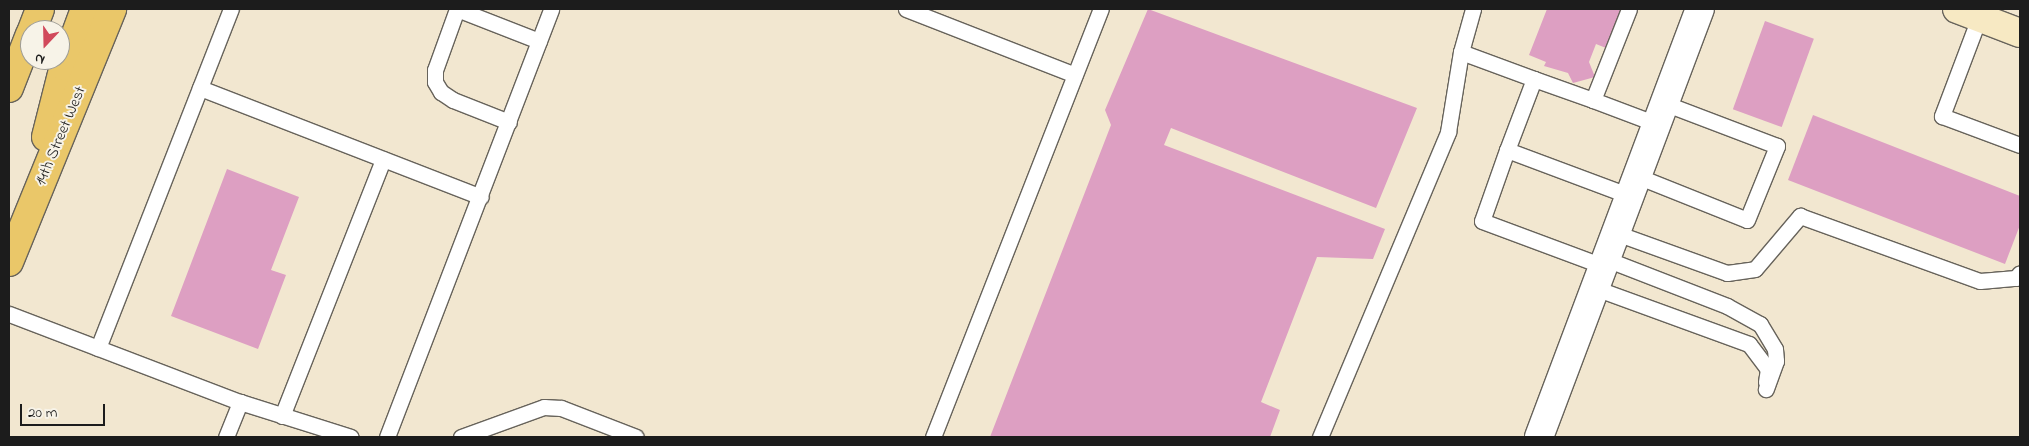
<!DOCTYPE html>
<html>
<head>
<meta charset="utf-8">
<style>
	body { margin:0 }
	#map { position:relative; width:2029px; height:446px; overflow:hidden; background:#f2e7d0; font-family:"Indie Flower",sans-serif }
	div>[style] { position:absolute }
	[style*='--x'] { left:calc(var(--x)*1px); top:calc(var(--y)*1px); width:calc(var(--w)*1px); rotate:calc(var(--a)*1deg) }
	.building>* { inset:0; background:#dd9fc2; transform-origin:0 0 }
	.roads { filter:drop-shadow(1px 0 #67635b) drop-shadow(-1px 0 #67635b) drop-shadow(0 1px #67635b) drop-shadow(0 -1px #67635b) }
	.service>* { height:15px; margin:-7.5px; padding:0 7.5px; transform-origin:7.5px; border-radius:7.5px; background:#fff }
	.minor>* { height:28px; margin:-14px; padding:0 14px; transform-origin:14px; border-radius:14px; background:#fff }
	.secondary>* { height:28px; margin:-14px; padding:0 14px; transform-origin:14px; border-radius:14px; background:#f7e9c3 }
	.primary>* { height:28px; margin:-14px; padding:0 14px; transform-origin:14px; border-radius:14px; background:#eac769 }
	span { translate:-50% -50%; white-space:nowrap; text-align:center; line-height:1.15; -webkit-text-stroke:4px #f7f3e8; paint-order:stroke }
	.street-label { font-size:16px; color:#1c1c1c }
	.frame { position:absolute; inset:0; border:10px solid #1c1c1c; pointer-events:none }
	.north { position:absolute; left:20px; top:20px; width:50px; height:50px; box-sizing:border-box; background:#f7f3e8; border:1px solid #9f9d96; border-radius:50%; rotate:201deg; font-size:14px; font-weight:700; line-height:20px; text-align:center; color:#1c1c1c }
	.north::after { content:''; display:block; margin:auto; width:18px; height:22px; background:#d1495b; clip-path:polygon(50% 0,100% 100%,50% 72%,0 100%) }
	.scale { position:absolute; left:20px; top:404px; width:85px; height:22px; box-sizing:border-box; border:2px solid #1c1c1c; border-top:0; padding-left:6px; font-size:15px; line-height:18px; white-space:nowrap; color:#1c1c1c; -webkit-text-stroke:4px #f7f3e8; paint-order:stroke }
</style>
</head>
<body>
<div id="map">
	<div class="building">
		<div style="clip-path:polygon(1148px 9px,1417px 108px,1376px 208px,1171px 128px,1164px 145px,1385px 229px,1373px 259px,1317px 257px,1261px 402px,1280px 410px,1270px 437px,990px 437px,1111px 125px,1105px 110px)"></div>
		<div style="clip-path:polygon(1547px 9px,1622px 9px,1606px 48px,1596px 44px,1589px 62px,1595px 77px,1573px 83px,1568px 73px,1544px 66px,1546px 62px,1529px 55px)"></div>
		<div style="left:1765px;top:21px;width:52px;height:94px;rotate:20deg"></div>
		<div style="clip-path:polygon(1813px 115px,2020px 196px,2020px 225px,2005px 264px,1788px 180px)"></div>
		<div style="clip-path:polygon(227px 169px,299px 197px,271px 270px,286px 275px,258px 349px,171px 316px)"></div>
	</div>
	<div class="roads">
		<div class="service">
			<div style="--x:457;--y:9;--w:65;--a:109.8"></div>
			<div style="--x:435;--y:70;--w:12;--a:90"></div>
			<div style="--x:435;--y:82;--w:12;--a:59"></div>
			<div style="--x:441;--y:92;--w:14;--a:34"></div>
			<div style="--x:453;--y:100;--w:60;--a:21.4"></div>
			<div style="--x:457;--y:9;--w:88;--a:21.3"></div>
			<div style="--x:906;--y:9;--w:181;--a:21.3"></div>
			<div style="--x:1629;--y:9;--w:98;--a:111.6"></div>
			<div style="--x:1593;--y:100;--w:68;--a:20.6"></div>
			<div style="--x:1979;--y:18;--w:105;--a:110.7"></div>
			<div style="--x:1942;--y:116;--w:83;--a:20.4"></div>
			<div style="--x:1461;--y:52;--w:78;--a:20.3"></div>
			<div style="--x:200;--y:88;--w:301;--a:21.2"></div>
			<div style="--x:1593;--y:100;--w:63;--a:-160.4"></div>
			<div style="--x:1534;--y:79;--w:76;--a:110.8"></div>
			<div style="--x:1507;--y:150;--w:131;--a:20.5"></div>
			<div style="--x:1507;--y:150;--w:75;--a:109.4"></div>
			<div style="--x:1482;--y:221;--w:129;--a:20.4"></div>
			<div style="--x:1637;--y:176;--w:118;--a:21.8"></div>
			<div style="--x:1747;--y:220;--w:80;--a:-67.9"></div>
			<div style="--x:1777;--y:146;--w:121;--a:-159.2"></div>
			<div style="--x:1616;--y:233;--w:118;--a:19.8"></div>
			<div style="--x:1727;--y:273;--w:28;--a:-8"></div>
			<div style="--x:1755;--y:269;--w:70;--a:-49.7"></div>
			<div style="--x:1800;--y:216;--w:191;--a:19.9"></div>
			<div style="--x:1980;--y:281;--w:36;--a:-5"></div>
			<div style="--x:2016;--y:278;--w:6;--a:-51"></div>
			<div style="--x:1606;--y:259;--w:130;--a:21.2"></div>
			<div style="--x:1727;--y:306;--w:38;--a:29"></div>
			<div style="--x:1760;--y:324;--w:29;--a:59"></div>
			<div style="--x:1775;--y:349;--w:12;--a:85"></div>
			<div style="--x:1776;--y:361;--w:30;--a:110"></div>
			<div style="--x:1595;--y:288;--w:164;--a:20"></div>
			<div style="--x:1749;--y:344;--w:31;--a:53"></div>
			<div style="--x:1768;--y:369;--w:13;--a:99"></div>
			<div style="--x:9;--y:314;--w:247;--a:20.9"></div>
			<div style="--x:240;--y:402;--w:116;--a:17.5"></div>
			<div style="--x:98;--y:348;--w:364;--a:-68.6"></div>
			<div style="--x:282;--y:416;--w:276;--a:-68.5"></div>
			<div style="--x:226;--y:437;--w:38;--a:-68"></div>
			<div style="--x:387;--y:437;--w:458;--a:-69"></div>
			<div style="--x:461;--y:437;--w:88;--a:-19.9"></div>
			<div style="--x:544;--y:407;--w:17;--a:3"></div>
			<div style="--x:561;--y:408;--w:80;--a:21.1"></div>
			<div style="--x:933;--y:437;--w:460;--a:-68.6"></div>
			<div style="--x:1320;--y:437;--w:331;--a:-67.2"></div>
			<div style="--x:1448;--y:132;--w:81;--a:-80.8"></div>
			<div style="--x:1461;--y:52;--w:45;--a:-74.4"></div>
		</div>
		<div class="minor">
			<div style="--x:1539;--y:437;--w:457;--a:-69.4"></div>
		</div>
		<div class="secondary">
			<div style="--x:1957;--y:9;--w:67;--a:20.9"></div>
		</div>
		<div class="primary">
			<div style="--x:32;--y:30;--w:22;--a:-69"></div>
			<div style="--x:9;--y:88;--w:58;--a:-68.7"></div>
			<div style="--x:46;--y:137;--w:73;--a:-75.8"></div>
			<div style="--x:64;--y:66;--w:61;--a:-69.8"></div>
			<div style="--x:9;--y:262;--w:273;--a:-67.8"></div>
		</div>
	</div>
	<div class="street-label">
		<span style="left:61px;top:136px;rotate:-67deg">14th Street West</span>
	</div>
	<div class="frame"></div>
	<div class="north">N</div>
	<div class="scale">20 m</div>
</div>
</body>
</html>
